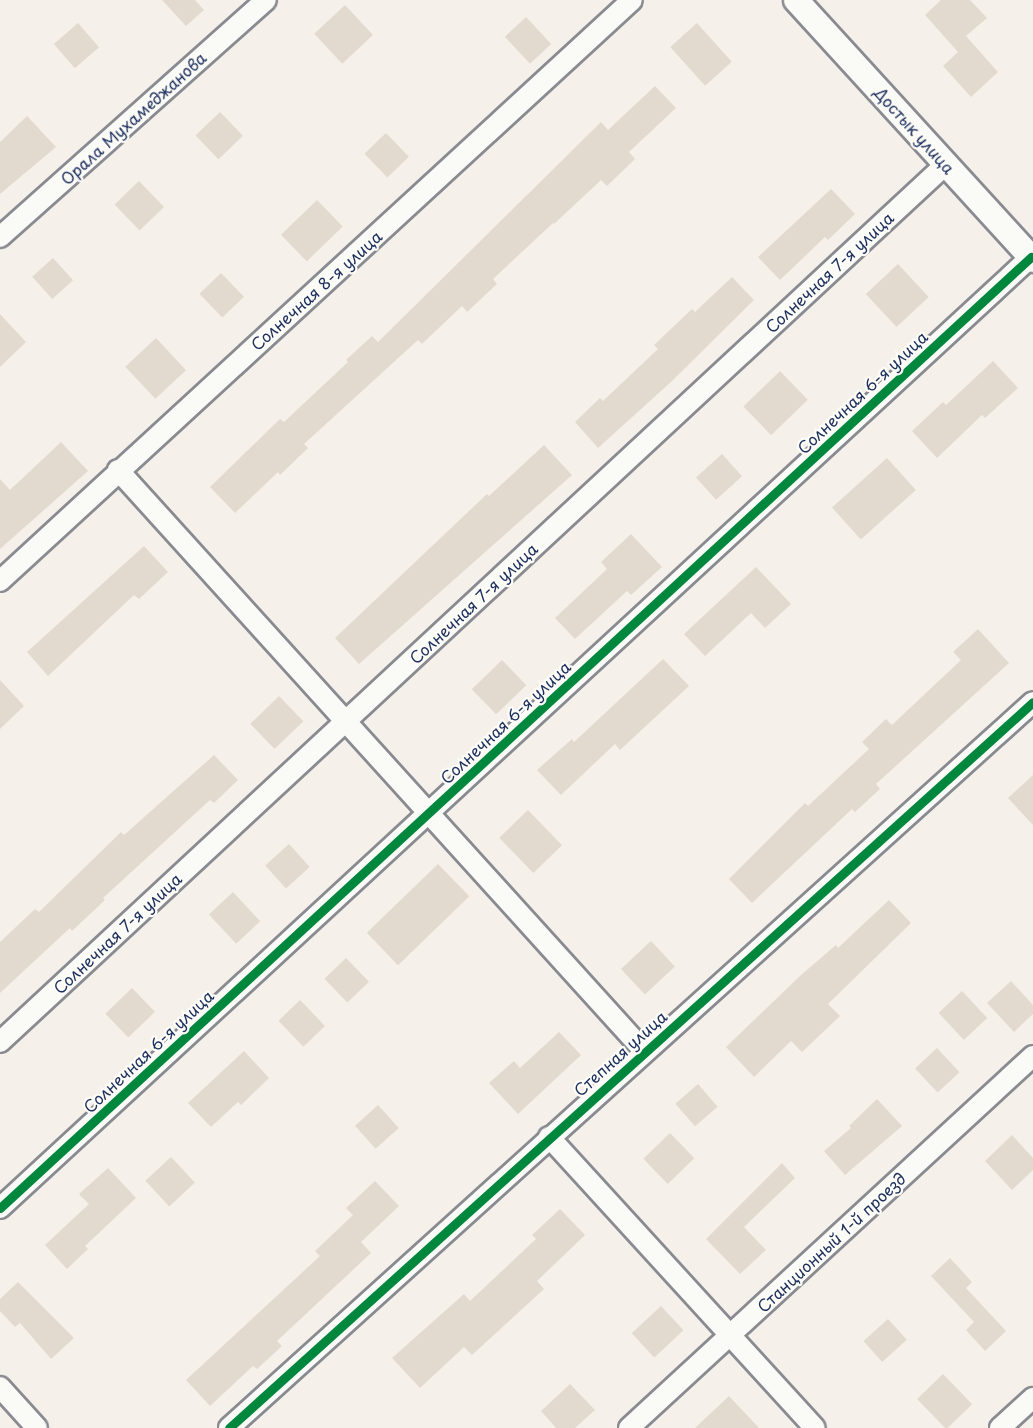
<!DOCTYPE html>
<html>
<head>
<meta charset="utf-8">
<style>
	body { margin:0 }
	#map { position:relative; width:1033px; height:1428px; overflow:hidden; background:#f5f1ea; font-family:"Playpen Sans",sans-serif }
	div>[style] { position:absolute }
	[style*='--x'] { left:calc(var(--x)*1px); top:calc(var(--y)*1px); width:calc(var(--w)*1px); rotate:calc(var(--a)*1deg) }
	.building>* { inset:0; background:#e2dace; transform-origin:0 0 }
	.roads { filter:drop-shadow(2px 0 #898b91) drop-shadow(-2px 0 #898b91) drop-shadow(0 2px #898b91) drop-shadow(0 -2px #898b91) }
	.minor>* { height:20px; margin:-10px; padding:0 10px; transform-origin:10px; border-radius:10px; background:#fafaf7 }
	.tertiary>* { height:24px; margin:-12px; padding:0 12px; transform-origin:12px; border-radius:12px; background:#fafaf7 }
	.cycleway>* { height:9px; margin:-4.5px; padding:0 4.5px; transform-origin:4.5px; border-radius:4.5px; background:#00873e }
	span { translate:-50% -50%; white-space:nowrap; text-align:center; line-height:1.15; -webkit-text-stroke:4.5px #fdfcf7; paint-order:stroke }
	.street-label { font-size:16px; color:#1b2f5e }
</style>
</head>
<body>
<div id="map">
	<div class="building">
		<div style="clip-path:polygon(162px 0,195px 0,204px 10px,186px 26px)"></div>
		<div style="clip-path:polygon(941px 0,970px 0,987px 18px,966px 36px,998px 72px,971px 97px,943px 66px,958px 52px,925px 15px)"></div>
		<div style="left:345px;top:5px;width:41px;height:42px;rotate:47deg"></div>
		<div style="left:526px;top:17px;width:37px;height:29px;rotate:47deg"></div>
		<div style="left:78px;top:23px;width:32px;height:32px;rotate:49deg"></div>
		<div style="left:697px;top:23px;width:52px;height:36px;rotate:48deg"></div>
		<div style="clip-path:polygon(655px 86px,676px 108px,629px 152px,635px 159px,607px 186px,601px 180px,554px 224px,553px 223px,493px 279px,497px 284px,467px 312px,462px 306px,422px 344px,418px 340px,304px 444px,308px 448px,280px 475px,278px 472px,235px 513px,210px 487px,280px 419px,284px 422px,348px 362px,346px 360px,372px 336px,378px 342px,601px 122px,608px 130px)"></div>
		<div style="left:220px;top:112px;width:33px;height:34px;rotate:46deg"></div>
		<div style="clip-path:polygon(27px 116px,56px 147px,0 194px,0 142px)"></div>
		<div style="left:386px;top:133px;width:33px;height:30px;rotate:46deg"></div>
		<div style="left:139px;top:181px;width:36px;height:34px;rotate:46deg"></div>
		<div style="clip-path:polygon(831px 189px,855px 214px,828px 240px,825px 237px,780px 280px,758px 257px)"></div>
		<div style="left:317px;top:200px;width:37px;height:50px;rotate:46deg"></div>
		<div style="left:53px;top:258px;width:30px;height:28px;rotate:48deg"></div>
		<div style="left:898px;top:264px;width:45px;height:44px;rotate:47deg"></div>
		<div style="left:221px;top:273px;width:33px;height:30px;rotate:46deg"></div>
		<div style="clip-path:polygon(732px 277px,754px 300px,672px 381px,598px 448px,575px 422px,600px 398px,603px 401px,658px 349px,654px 345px,692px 309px,695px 312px)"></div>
		<div style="clip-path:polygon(0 314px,26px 342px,0 367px)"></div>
		<div style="left:156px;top:338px;width:44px;height:42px;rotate:47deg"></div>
		<div style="clip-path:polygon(993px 361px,1018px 388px,985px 418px,982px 415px,937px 458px,912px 431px,943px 402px,946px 405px)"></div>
		<div style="left:780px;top:371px;width:40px;height:51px;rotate:46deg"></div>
		<div style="clip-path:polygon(61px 442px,88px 471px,0 549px,0 479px,10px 490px)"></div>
		<div style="clip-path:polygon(544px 445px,572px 475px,359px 664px,335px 638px,487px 494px,489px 496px)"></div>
		<div style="left:722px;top:454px;width:30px;height:35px;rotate:48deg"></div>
		<div style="left:887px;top:458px;width:43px;height:74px;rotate:48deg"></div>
		<div style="clip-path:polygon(631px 534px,662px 567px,631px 595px,627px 591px,575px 639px,555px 618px,607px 569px,601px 562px)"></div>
		<div style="clip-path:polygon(144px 546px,168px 572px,139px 599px,134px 595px,48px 676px,27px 652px)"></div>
		<div style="clip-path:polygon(756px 567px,791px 604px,765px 628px,751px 613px,705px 656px,684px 634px)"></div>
		<div style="clip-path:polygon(978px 629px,1009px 663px,876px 784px,880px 789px,855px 812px,852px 809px,752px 903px,729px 879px,805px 803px,808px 806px,869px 749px,862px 742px,886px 719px,892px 725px,961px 660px,953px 652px)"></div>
		<div style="clip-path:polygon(663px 659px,689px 686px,620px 750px,615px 744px,561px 795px,537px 770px,572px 739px,574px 742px)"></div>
		<div style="left:502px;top:660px;width:35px;height:42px;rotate:46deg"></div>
		<div style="clip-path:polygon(0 680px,24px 706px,0 729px)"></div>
		<div style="left:279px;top:696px;width:35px;height:40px;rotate:46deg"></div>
		<div style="clip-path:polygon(214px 755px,238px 780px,214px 803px,210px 800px,103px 898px,105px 900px,72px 931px,70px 928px,0 993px,0 942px,35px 909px,39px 912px,121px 832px,124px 835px)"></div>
		<div style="clip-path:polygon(1033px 775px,1033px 825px,1008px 798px)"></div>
		<div style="left:528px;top:810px;width:49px;height:40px;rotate:46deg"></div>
		<div style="left:289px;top:844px;width:31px;height:32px;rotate:48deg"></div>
		<div style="left:438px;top:864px;width:45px;height:99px;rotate:46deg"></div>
		<div style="left:233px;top:892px;width:40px;height:33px;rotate:47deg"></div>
		<div style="clip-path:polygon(889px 900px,911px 923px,828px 1004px,840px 1016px,802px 1052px,791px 1041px,754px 1077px,726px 1047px,801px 975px,836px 945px,838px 948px)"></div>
		<div style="left:651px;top:941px;width:35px;height:41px;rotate:47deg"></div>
		<div style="left:346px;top:958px;width:33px;height:30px;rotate:46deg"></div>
		<div style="clip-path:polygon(1011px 981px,1033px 1005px,1033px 1014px,1014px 1032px,987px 1003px)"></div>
		<div style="left:132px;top:988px;width:33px;height:37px;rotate:46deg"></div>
		<div style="left:962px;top:991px;width:37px;height:32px;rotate:47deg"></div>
		<div style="left:300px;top:1000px;width:36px;height:30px;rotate:46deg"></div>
		<div style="clip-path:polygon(559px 1032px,581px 1055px,518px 1114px,489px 1083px,514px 1061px,520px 1068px)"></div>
		<div style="left:937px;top:1048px;width:33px;height:30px;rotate:47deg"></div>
		<div style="clip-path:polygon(244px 1051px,269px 1078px,241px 1105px,238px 1102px,211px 1127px,188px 1103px)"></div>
		<div style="left:698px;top:1084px;width:30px;height:30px;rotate:49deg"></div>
		<div style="clip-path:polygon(877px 1099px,902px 1126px,845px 1175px,824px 1151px,851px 1128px,849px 1126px)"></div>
		<div style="left:378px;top:1105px;width:31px;height:31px;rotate:48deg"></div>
		<div style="left:670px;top:1133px;width:35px;height:37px;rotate:46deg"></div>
		<div style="clip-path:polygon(1012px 1135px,1033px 1158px,1033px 1170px,1012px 1190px,985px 1161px)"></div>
		<div style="left:171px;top:1157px;width:35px;height:35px;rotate:47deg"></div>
		<div style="clip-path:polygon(782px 1163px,795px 1178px,744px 1227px,766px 1250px,740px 1274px,706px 1239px)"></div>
		<div style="clip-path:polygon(108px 1168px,136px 1198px,85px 1246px,88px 1249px,67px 1269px,45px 1245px,89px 1204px,79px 1194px)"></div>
		<div style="clip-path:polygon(375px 1181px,399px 1206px,361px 1242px,371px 1253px,277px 1341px,282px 1346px,257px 1369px,253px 1366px,210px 1406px,186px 1380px,320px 1256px,315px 1251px,353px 1215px,346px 1208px)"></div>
		<div style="clip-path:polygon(560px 1209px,585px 1235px,537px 1281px,544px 1289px,472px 1355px,464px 1347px,420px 1388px,392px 1358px,464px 1294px,470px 1301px,536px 1239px,532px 1235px)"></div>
		<div style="clip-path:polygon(950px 1258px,972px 1282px,966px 1288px,1006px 1331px,985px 1351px,966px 1330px,974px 1322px,931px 1276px)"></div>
		<div style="clip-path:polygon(18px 1282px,74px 1338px,51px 1359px,20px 1323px,15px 1327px,0 1311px,0 1299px)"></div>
		<div style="left:661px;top:1306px;width:33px;height:40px;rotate:47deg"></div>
		<div style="left:888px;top:1319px;width:28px;height:33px;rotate:48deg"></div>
		<div style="left:943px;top:1374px;width:42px;height:36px;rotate:46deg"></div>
		<div style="clip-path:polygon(570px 1384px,595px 1410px,575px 1428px,556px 1428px,541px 1411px)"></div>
		<div style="clip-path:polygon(729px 1396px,759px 1428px,695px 1428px)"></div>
	</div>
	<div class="roads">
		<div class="minor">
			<div style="--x:0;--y:237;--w:356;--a:-41.7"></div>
			<div style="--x:118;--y:470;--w:784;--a:47.84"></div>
			<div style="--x:0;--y:581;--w:858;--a:-42.59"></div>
			<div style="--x:0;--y:1042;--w:1291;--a:-42.86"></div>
			<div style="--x:549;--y:1137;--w:394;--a:47.6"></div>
			<div style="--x:0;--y:1208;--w:1403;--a:-42.69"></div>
			<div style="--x:0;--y:1387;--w:55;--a:47.9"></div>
			<div style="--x:229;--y:1428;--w:1083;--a:-42.08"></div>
			<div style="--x:629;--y:1428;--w:549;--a:-42.64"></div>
			<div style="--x:1000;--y:1428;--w:45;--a:-42.3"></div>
		</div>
		<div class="tertiary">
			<div style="--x:796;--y:0;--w:352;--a:47.6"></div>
		</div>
	</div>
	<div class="cycleway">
		<div style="--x:0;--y:1208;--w:1403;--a:-42.69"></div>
		<div style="--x:229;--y:1428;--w:1083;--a:-42.08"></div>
	</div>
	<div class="street-label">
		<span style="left:133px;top:118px;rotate:-42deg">Орала Мухамеджанова</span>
		<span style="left:915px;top:130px;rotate:48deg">Достык улица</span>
		<span style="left:829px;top:272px;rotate:-43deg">Солнечная 7-я улица</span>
		<span style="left:316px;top:290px;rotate:-42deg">Солнечная 8-я улица</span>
		<span style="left:862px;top:392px;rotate:-43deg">Солнечная 6-я улица</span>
		<span style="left:473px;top:603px;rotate:-43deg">Солнечная 7-я улица</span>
		<span style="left:505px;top:722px;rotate:-43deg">Солнечная 6-я улица</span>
		<span style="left:117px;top:933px;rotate:-43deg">Солнечная 7-я улица</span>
		<span style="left:148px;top:1051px;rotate:-43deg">Солнечная 6-я улица</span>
		<span style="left:620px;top:1053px;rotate:-42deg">Степная улица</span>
		<span style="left:831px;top:1242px;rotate:-43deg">Станционный 1-й проезд</span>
	</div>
</div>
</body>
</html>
